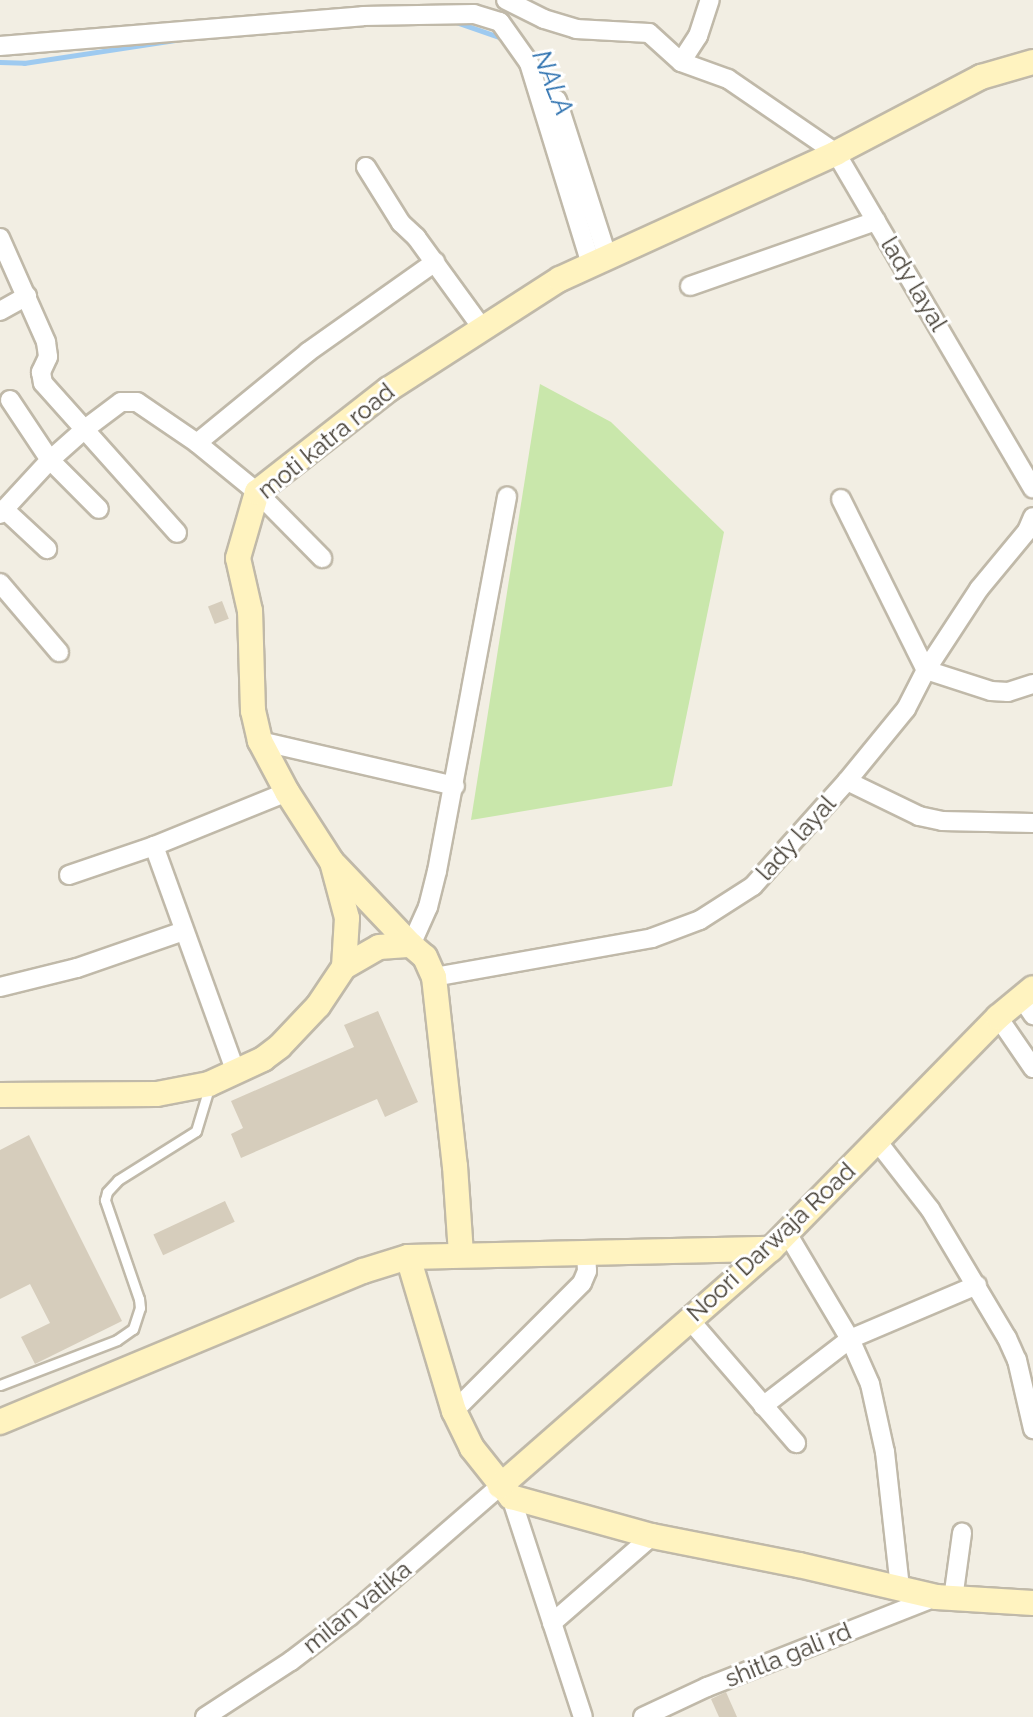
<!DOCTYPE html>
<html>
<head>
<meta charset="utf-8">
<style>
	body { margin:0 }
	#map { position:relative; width:1033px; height:1717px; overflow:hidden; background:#f2eee3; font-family:Raleway,sans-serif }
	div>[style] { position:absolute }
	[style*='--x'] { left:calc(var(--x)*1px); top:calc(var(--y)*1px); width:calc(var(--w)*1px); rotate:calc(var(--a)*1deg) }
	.green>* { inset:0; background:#c9e7ab }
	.stream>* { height:4.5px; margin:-2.25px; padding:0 2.25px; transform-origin:2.25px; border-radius:2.25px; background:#9ecaf0 }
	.building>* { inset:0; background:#d6cdbc; transform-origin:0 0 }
	.roads { filter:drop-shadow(2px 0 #c0b9a9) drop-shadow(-2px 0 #c0b9a9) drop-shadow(0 2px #c0b9a9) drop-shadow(0 -2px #c0b9a9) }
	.lane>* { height:9px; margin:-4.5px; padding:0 4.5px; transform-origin:4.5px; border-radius:4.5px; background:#fff }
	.street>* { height:18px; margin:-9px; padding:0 9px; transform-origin:9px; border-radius:9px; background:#fff }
	.secondary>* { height:24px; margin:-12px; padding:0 12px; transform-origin:12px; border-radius:12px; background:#fff3c0 }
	span { translate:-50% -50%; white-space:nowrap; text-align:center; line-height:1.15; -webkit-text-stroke:6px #fff; paint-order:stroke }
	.street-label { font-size:24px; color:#443e34 }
	.water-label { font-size:26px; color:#2d71af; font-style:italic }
</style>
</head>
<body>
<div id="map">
	<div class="green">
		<div style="clip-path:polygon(540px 384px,611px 422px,724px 532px,672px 786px,471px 820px)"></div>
	</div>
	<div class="stream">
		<div style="--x:453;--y:21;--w:55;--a:19.1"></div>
		<div style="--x:0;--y:62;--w:24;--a:2"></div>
		<div style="--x:24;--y:63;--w:154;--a:-8.6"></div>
	</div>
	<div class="building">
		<div style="left:222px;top:601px;width:19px;height:15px;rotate:69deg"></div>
		<div style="clip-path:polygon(378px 1011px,418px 1102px,385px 1117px,377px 1099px,241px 1158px,231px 1134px,243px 1128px,231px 1101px,354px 1047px,344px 1025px)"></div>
		<div style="clip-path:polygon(29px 1135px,122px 1321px,35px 1364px,21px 1337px,50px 1323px,30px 1284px,0 1299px,0 1150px)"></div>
		<div style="left:225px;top:1201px;width:23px;height:79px;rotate:65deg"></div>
		<div style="clip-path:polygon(726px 1692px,737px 1717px,719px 1717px,711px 1699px)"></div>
	</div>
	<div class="roads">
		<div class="lane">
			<div style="--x:0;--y:1385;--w:125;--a:-21"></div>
			<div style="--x:117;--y:1340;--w:19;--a:-35"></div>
			<div style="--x:133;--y:1329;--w:22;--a:-72"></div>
			<div style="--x:140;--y:1308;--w:9;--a:-96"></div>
			<div style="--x:139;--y:1299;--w:105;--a:-109"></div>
			<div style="--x:105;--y:1200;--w:8;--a:-76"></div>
			<div style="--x:107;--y:1192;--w:16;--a:-47"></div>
			<div style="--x:118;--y:1180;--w:92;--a:-32.1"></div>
			<div style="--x:196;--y:1131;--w:45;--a:-73.2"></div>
		</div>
		<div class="street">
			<div style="--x:506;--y:0;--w:42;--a:26.6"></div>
			<div style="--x:544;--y:19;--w:34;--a:17"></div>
			<div style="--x:576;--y:29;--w:73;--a:3.1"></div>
			<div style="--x:649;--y:33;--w:43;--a:42.2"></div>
			<div style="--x:681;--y:62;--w:50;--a:19.9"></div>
			<div style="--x:728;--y:79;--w:131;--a:34.4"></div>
			<div style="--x:836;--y:153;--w:389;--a:59.6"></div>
			<div style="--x:0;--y:46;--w:364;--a:-4.7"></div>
			<div style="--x:363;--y:16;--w:111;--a:-1"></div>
			<div style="--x:474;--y:14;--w:27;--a:17"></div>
			<div style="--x:500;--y:22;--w:50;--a:54.7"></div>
			<div style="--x:529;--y:63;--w:210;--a:72.9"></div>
			<div style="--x:681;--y:62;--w:31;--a:-57"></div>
			<div style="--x:698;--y:36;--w:38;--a:-72"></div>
			<div style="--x:557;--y:100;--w:164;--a:72.2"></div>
			<div style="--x:366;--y:167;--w:66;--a:58"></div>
			<div style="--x:401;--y:223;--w:21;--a:43"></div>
			<div style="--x:416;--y:237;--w:112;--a:54"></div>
			<div style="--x:0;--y:238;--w:114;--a:66.1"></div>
			<div style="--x:46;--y:342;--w:15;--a:82"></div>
			<div style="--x:48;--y:357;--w:17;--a:115"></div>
			<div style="--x:41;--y:372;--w:11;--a:80"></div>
			<div style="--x:43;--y:383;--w:201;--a:48.2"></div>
			<div style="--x:690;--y:286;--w:197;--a:-19.3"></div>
			<div style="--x:0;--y:311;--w:31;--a:-29"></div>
			<div style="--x:10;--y:400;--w:72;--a:56.3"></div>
			<div style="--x:50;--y:460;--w:69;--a:45"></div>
			<div style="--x:197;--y:443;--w:144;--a:-39.3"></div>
			<div style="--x:308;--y:352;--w:156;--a:-35.3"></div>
			<div style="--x:841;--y:499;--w:191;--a:63.6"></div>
			<div style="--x:926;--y:670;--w:68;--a:17.9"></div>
			<div style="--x:991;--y:691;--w:17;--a:3"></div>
			<div style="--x:1008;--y:692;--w:26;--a:-18"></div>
			<div style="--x:4;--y:509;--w:59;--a:42.9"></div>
			<div style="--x:0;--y:514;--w:74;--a:-47.2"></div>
			<div style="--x:50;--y:460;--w:47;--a:-41.5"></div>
			<div style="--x:85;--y:429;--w:45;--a:-36.9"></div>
			<div style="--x:121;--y:402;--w:16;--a:0"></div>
			<div style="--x:137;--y:402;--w:73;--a:34.3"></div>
			<div style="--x:197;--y:443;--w:77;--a:39.2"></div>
			<div style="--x:257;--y:492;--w:93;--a:45.4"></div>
			<div style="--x:0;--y:583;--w:91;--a:49.5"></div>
			<div style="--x:260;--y:741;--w:200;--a:13"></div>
			<div style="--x:847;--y:781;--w:80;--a:25.9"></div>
			<div style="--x:919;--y:816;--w:24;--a:12"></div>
			<div style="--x:942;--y:821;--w:91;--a:1.3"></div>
			<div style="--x:154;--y:846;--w:241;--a:70.1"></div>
			<div style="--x:69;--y:875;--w:90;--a:-18.8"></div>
			<div style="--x:154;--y:846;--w:144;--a:-22.1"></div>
			<div style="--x:411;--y:945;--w:42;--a:-65.9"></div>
			<div style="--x:428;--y:907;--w:37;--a:-76"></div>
			<div style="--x:437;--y:871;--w:381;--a:-79.4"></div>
			<div style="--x:434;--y:977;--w:221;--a:-10.1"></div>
			<div style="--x:652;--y:938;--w:51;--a:-20.6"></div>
			<div style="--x:700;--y:920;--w:63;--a:-32.7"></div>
			<div style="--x:753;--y:886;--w:141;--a:-48.2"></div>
			<div style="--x:847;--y:781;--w:93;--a:-50.7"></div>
			<div style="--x:906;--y:709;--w:44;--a:-62.9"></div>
			<div style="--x:926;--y:670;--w:97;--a:-56.8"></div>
			<div style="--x:979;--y:589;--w:75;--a:-50.4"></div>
			<div style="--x:1027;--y:531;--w:15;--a:-67"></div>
			<div style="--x:0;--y:987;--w:79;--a:-13.9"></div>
			<div style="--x:77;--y:968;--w:113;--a:-19.1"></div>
			<div style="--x:1021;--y:997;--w:22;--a:56"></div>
			<div style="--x:998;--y:1017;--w:62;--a:55.5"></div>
			<div style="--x:877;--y:1141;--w:86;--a:52.1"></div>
			<div style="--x:930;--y:1209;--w:150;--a:59.2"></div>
			<div style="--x:1007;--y:1338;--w:24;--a:66"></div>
			<div style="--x:1017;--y:1360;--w:71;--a:76.9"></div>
			<div style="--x:787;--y:1233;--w:123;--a:59.3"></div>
			<div style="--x:850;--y:1339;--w:49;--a:66"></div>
			<div style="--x:870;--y:1384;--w:70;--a:77.6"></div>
			<div style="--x:885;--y:1452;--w:136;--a:83.7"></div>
			<div style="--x:689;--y:1319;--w:164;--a:49.2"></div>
			<div style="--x:763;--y:1406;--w:110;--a:-37.6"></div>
			<div style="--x:850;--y:1339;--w:138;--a:-23"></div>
			<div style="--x:454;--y:1411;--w:181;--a:-45"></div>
			<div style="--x:582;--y:1283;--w:13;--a:-67"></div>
			<div style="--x:587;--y:1271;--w:20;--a:-93"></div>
			<div style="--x:511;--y:1497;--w:231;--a:71.9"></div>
			<div style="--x:953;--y:1599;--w:67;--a:-82.2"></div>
			<div style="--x:552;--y:1623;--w:133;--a:-41"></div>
			<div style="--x:205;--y:1717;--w:103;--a:-33.1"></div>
			<div style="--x:291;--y:1661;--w:74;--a:-37.3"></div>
			<div style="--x:350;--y:1616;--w:198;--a:-40.9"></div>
			<div style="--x:643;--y:1717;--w:71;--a:-25.1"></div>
			<div style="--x:707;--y:1687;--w:246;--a:-21.5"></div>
		</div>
		<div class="secondary">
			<div style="--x:335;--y:865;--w:110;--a:46.5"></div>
			<div style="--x:344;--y:967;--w:49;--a:-86.5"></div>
			<div style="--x:347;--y:918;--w:58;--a:-105"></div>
			<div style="--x:332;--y:862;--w:83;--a:-122.7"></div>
			<div style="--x:287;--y:792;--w:58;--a:-117.9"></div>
			<div style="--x:260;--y:741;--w:31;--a:-103"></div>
			<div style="--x:253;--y:711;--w:100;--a:-91.7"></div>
			<div style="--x:250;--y:611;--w:54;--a:-102.8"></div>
			<div style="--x:238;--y:558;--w:69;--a:-73.9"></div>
			<div style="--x:257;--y:492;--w:167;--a:-38"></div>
			<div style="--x:389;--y:389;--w:203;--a:-32.8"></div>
			<div style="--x:560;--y:279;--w:303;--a:-24.5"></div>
			<div style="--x:836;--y:153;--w:164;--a:-27.7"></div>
			<div style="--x:981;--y:77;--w:54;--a:-16.1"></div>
			<div style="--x:0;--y:1095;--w:157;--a:-0.4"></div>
			<div style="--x:157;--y:1094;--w:53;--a:-10.9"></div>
			<div style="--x:209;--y:1084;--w:60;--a:-24.8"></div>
			<div style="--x:263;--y:1059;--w:21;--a:-37"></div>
			<div style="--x:280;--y:1046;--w:55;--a:-46.5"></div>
			<div style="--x:318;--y:1006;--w:47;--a:-56.3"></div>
			<div style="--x:344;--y:967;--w:40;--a:-29.7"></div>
			<div style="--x:379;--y:947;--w:32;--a:-4"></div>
			<div style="--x:411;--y:945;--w:18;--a:41"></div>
			<div style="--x:425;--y:957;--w:22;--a:66"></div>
			<div style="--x:434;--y:977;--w:190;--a:83.7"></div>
			<div style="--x:455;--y:1166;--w:89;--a:86.1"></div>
			<div style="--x:408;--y:1257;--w:161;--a:73.4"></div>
			<div style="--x:454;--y:1411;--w:41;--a:64.1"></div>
			<div style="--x:472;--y:1448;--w:63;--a:51.5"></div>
			<div style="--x:511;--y:1497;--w:146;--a:15.5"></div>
			<div style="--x:652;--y:1536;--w:150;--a:11.2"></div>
			<div style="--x:799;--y:1565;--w:141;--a:13.1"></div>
			<div style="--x:936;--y:1597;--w:97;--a:3.5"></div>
			<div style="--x:0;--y:1422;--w:393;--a:-22.6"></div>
			<div style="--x:363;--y:1271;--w:47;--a:-17.3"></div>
			<div style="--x:408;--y:1257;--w:363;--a:-1.3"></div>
			<div style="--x:500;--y:1486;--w:360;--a:-41.2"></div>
			<div style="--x:771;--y:1249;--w:325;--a:-45.6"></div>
			<div style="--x:998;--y:1017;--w:45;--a:-39.6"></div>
		</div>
	</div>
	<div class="street-label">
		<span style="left:914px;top:284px;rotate:59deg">lady layal</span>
		<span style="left:326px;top:441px;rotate:-39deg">moti katra road</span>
		<span style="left:796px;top:838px;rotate:-48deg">lady layal</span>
		<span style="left:771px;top:1242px;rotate:-43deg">Noori Darwaja Road</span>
		<span style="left:357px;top:1607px;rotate:-39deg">milan vatika</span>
		<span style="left:788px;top:1655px;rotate:-22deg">shitla gali rd</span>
	</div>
	<div class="water-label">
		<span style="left:552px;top:83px;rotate:68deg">NALA</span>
	</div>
</div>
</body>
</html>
